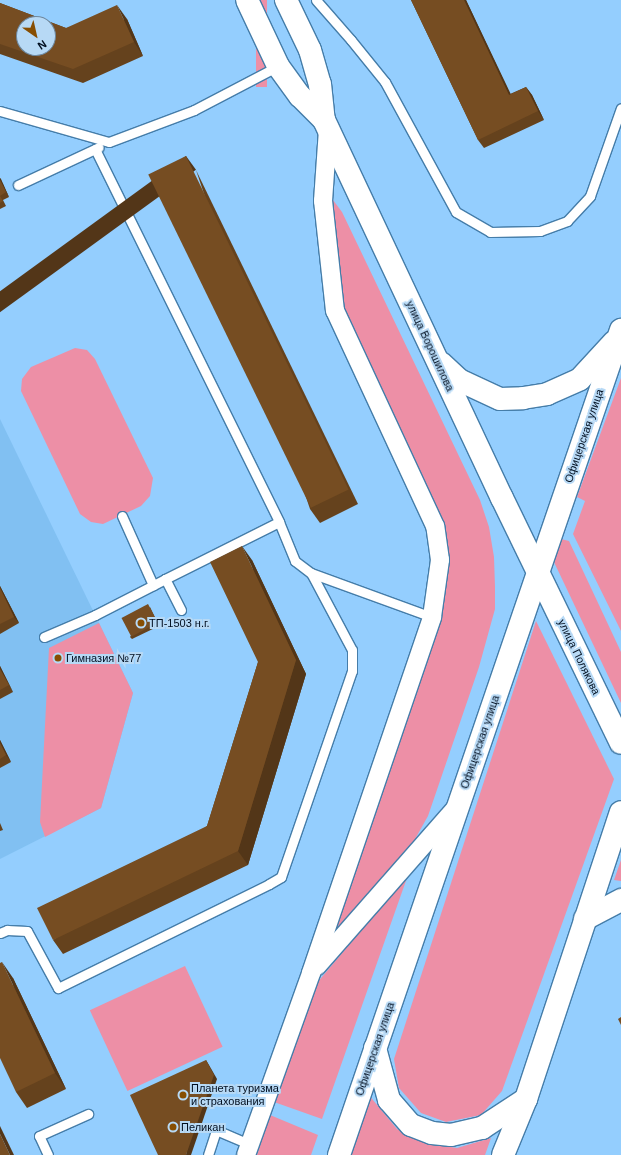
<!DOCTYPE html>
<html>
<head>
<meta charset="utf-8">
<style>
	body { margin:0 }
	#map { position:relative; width:621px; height:1155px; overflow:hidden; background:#94cefe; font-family:Arial,sans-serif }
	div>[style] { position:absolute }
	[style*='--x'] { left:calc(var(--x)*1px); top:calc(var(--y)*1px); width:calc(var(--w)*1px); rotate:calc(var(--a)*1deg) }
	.built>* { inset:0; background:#81c0f2 }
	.green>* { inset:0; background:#ed8fa6; transform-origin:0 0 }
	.roads { filter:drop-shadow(1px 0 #457da9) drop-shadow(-1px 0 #457da9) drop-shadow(0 1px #457da9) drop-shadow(0 -1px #457da9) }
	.lane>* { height:9px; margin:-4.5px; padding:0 4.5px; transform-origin:4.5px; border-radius:4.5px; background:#fff }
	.street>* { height:18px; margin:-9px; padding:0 9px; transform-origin:9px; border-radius:9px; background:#fff }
	.secondary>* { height:22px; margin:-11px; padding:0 11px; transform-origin:11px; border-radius:11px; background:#fff }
	.wall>* { inset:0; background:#65421d }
	.shaded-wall>* { inset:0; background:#533618; transform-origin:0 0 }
	.building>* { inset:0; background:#764d22; transform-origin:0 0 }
	.dots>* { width:11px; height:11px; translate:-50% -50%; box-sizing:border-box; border:2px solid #b7d9f5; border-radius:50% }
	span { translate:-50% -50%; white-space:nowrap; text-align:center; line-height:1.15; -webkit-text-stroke:4px #b7d9f5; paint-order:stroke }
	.street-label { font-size:11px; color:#000e1f }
	.poi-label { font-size:11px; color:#000e1f }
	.left { translate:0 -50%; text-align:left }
	.north { position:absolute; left:16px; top:16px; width:40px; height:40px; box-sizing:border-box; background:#b7d9f5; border:1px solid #6e889f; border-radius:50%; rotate:146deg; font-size:11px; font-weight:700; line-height:16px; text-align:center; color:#000e1f }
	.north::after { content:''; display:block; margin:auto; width:14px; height:18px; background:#874e02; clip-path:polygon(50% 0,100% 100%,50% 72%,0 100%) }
</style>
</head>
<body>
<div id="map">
	<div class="built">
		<div style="clip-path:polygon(0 419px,133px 693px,101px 808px,0 859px)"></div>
	</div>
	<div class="green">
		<div style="left:256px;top:0;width:11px;height:87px"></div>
		<div style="clip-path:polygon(327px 192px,342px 212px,480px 500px,489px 527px,494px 557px,495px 587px,495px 609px,479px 667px,428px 816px,410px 848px,329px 941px,446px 554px,336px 307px)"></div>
		<div style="clip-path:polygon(75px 348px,87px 350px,95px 359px,153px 478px,150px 496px,141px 506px,103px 524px,91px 522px,80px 514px,21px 391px,22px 379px,31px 367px)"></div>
		<div style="clip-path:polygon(621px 378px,621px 631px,573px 534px,585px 501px,577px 497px)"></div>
		<div style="clip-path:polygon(561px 539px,569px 541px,621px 652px,621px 703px,553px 560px)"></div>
		<div style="clip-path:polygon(536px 621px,614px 779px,502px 1091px,481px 1115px,446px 1122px,421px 1113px,399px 1088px,394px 1059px)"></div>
		<div style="clip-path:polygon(99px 623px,133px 693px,101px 808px,45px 837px,40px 822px,49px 648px)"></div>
		<div style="clip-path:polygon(621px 860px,621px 881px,614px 880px)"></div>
		<div style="clip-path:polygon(408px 875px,322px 1119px,274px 1102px,316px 984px)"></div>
		<div style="left:185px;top:966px;width:89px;height:105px;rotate:65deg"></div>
		<div style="clip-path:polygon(368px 1094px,397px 1129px,425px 1143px,457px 1148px,491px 1138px,485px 1155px,350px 1155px)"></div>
		<div style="clip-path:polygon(270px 1115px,318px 1135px,311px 1155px,257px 1155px)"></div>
	</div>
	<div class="roads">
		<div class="lane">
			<div style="--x:316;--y:0;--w:53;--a:48.8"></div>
			<div style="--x:351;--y:40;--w:54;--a:51"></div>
			<div style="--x:385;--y:82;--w:148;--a:61.4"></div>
			<div style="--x:456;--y:212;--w:39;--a:30"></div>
			<div style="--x:490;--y:232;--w:50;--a:-1.1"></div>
			<div style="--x:540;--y:231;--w:29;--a:-20"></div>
			<div style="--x:567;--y:221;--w:34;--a:-47"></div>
			<div style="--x:590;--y:196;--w:93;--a:-70.6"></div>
			<div style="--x:0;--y:111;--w:113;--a:15.9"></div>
			<div style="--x:109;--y:142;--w:91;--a:-20.6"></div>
			<div style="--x:194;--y:110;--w:95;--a:-27.6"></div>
			<div style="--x:95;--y:149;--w:416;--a:63.7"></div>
			<div style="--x:279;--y:522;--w:42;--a:67.7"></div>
			<div style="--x:295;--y:561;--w:20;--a:37"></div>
			<div style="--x:311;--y:573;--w:129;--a:20"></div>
			<div style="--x:18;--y:185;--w:89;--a:-25.1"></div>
			<div style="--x:122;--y:516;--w:76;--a:65.8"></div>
			<div style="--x:181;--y:610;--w:35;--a:-117"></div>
			<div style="--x:165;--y:579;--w:127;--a:-26.6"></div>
			<div style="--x:44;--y:637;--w:56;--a:-23.3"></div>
			<div style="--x:95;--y:615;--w:79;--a:-27.2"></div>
			<div style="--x:0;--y:933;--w:8;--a:-23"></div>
			<div style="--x:7;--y:930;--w:20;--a:3"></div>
			<div style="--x:27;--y:931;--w:65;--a:61.5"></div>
			<div style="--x:58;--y:988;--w:235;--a:-26.2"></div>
			<div style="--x:269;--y:884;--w:14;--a:-30"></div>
			<div style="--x:281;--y:877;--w:218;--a:-71"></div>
			<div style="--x:352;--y:671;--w:21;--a:-90"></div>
			<div style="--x:352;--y:650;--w:87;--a:-118"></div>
			<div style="--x:48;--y:1155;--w:21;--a:-115"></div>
			<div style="--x:39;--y:1136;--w:54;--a:-24.2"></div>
			<div style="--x:208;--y:1155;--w:26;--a:-72"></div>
			<div style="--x:216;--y:1130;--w:38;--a:23"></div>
		</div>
		<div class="street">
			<div style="--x:317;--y:966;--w:209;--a:-48.7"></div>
			<div style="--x:246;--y:1155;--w:193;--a:-70.3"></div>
			<div style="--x:311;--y:973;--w:376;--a:-71.2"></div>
			<div style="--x:432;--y:617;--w:58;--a:-82"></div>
			<div style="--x:440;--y:560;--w:34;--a:-98"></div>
			<div style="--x:435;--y:526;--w:237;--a:-114.9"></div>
			<div style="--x:335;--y:311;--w:111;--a:-96.2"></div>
			<div style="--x:323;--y:201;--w:71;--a:-86"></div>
		</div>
		<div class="secondary">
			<div style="--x:247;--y:0;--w:73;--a:64.8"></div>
			<div style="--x:278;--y:66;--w:37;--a:54"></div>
			<div style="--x:300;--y:96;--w:34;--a:45"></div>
			<div style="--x:286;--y:0;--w:55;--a:64.4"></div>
			<div style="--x:310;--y:50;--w:35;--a:74"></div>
			<div style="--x:320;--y:84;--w:36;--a:84"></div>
			<div style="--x:324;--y:120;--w:418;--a:64.8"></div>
			<div style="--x:502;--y:498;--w:272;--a:64.1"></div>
			<div style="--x:441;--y:363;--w:25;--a:43"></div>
			<div style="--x:459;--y:380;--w:45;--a:24.9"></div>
			<div style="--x:500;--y:399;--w:23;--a:-2"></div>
			<div style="--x:523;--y:398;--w:24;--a:-9"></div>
			<div style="--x:547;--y:394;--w:36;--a:-24"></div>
			<div style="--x:580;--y:379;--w:50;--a:-47.4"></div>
			<div style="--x:585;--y:919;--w:41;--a:-27.8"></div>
			<div style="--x:375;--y:1048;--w:54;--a:74.9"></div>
			<div style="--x:389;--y:1100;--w:33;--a:49"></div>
			<div style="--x:411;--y:1125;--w:22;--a:21"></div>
			<div style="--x:432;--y:1133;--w:19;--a:6"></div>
			<div style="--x:451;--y:1135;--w:32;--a:-13"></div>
			<div style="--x:482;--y:1128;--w:53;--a:-33.4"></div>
			<div style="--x:339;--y:1155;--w:872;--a:-71.13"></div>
			<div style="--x:503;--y:1155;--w:61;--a:-67.7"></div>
			<div style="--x:526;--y:1099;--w:302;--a:-71.7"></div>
		</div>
	</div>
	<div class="wall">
		<div style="clip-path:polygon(411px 0,466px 0,510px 94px,526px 87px,532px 95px,544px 120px,484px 148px,478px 140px)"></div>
		<div style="clip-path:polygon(0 3px,66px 28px,127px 19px,143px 56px,83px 83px,0 54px)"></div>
		<div style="clip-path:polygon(196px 170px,358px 504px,320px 523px,310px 509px)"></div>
		<div style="clip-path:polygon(0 178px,9px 197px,3px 200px,6px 206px,0 209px)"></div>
		<div style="clip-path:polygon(252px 560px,306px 674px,248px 865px,63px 954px,53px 940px,207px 826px,258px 662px)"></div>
		<div style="clip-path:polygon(0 586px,19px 623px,0 634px)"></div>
		<div style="clip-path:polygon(150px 607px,159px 626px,132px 639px,130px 637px)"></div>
		<div style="clip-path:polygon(0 666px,13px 692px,0 699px)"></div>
		<div style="clip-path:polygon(0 740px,11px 762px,0 768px)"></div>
		<div style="clip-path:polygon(0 823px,3px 830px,0 831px)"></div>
		<div style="clip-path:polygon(13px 978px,66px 1089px,27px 1108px,16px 1092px)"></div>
	</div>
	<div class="shaded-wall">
		<div style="clip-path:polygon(464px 0,466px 0,515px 103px,509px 95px)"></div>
		<div style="clip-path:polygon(117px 5px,127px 19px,143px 56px,134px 42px)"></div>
		<div style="clip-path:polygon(526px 87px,532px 95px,544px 120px,538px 111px)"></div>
		<div style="left:186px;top:156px;width:17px;height:371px;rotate:54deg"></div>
		<div style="clip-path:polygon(0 178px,1px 179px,9px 197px,6px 192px,0 180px)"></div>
		<div style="clip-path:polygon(242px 546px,252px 560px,306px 674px,248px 865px,238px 851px,296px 660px)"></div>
		<div style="clip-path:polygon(0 586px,19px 623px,14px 617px,0 588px)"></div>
		<div style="clip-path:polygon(0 666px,13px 692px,9px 685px,0 669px)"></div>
		<div style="clip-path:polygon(0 740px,11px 762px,6px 755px,0 743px)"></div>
		<div style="clip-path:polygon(2px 962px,13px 978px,66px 1089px,55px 1073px)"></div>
		<div style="clip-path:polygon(206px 1060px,209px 1065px,217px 1079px,191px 1155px,186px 1155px)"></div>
		<div style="clip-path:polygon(0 1126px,14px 1155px,10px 1155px,0 1134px)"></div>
	</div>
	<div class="building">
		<div style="clip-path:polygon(411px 0,464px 0,509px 95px,526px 87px,538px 111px,478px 140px)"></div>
		<div style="clip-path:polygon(evenodd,0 3px,66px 28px,117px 5px,134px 42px,73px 69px,0 44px,0 3px,24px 24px,48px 24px,48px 48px,24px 48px,24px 24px)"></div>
		<div style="left:186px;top:156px;width:371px;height:42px;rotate:64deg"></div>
		<div style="clip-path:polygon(0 180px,6px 192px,0 196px)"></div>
		<div style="clip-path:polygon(0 196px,3px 201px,0 203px)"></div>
		<div style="clip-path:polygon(242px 546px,296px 660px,238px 851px,53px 940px,37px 908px,207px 826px,258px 662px,210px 562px)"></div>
		<div style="clip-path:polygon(0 588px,14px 617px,0 624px)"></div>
		<div style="left:148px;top:604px;width:21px;height:30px;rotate:62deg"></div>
		<div style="clip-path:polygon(0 669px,9px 685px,0 690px)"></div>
		<div style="clip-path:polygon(0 743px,6px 755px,0 759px)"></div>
		<div style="clip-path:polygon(2px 962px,55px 1073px,16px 1092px,0 1058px,0 963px)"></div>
		<div style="clip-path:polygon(621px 1017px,621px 1025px,618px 1019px)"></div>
		<div style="clip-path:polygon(206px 1060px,214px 1075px,186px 1155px,158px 1155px,130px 1095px)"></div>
		<div style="clip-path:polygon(0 1134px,10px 1155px,0 1155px)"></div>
	</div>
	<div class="dots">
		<div style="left:141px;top:623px;background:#874e02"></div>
		<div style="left:58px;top:658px;background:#874e02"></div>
		<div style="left:183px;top:1095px;background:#874e02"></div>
		<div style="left:173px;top:1127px;background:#874e02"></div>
	</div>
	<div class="street-label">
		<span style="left:430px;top:346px;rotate:65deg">улица Ворошилова</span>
		<span style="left:584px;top:436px;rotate:-71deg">Офицерская улица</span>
		<span style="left:579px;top:657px;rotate:64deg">улица Полякова</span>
		<span style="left:480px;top:742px;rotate:-71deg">Офицерская улица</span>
		<span style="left:375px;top:1049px;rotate:-71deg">Офицерская улица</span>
	</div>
	<div class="poi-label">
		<span class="left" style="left:149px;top:623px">ТП-1503 н.г.</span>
		<span class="left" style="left:66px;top:658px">Гимназия №77</span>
		<span class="left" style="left:191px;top:1095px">Планета туризма<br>и страхования</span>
		<span class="left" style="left:181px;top:1127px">Пеликан</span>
	</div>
	<div class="north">N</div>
</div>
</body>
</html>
